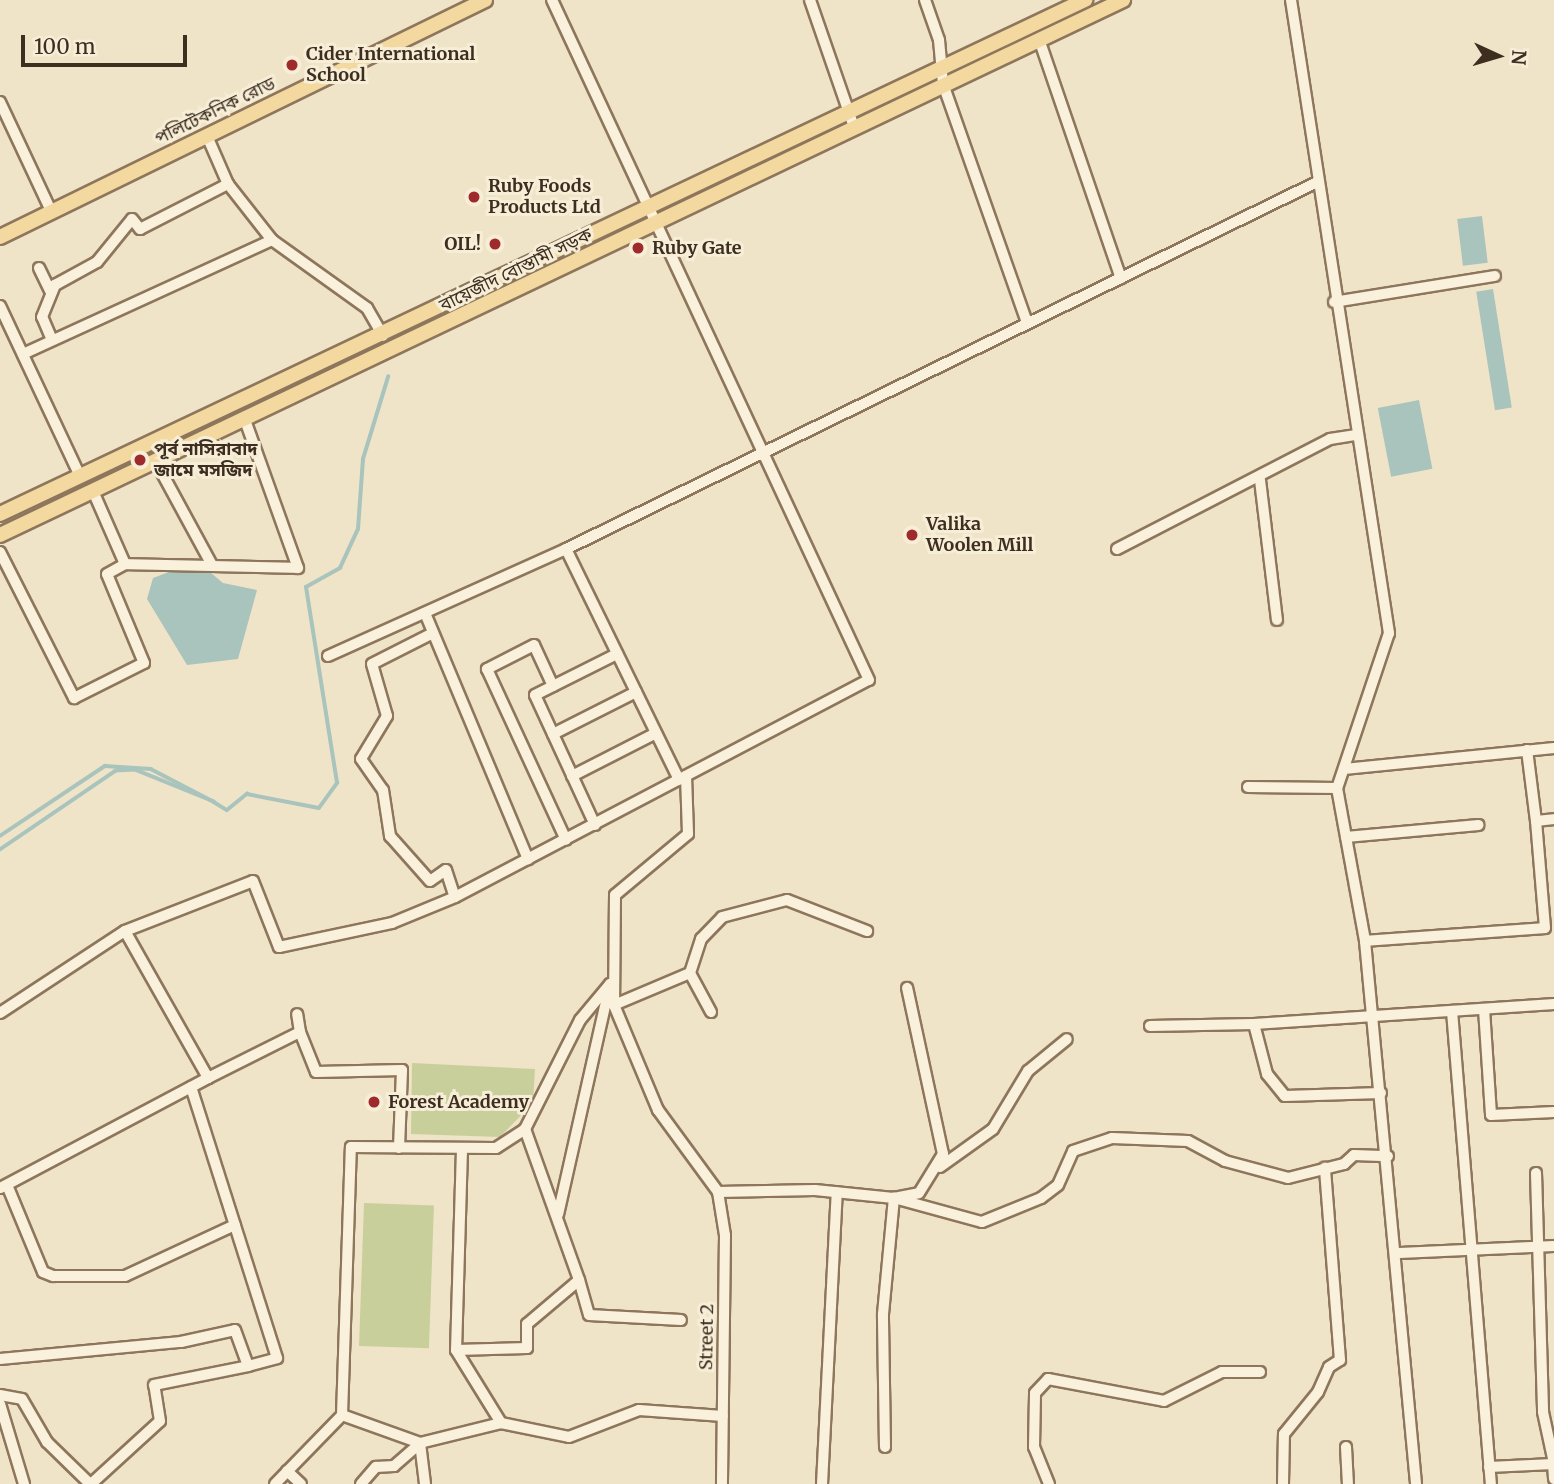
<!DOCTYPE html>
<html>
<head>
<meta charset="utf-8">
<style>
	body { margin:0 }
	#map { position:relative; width:1554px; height:1484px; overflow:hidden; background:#f0e4c8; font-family:Merriweather,"Noto Sans Bengali",serif }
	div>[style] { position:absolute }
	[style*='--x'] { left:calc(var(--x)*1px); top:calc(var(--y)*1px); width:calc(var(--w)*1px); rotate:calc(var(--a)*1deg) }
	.green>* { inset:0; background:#c9cf9b; transform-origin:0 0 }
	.water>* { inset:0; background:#a9c4bc; transform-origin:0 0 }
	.stream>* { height:3.5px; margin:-1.75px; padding:0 1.75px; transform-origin:1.75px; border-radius:1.75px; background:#a9c4bc }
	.roads { filter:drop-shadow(2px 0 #8d765c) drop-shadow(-2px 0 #8d765c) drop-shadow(0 2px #8d765c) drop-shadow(0 -2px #8d765c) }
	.minor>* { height:10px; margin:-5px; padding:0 5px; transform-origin:5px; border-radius:5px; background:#faf1dc }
	.major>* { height:14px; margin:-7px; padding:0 7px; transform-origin:7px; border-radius:7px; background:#f3d9a0 }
	.dots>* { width:19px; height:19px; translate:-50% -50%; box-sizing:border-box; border:4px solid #f7eed8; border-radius:50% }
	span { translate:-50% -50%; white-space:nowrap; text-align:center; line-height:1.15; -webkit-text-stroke:6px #f7eed8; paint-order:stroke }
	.poi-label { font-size:18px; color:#3d2e20; font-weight:700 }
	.left { translate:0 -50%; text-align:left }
	.right { translate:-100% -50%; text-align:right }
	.street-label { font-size:18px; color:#3d2e20 }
	.north { position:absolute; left:1463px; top:21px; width:70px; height:70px; -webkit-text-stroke:5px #f7eed8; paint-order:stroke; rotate:94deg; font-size:19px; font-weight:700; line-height:28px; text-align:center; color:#3d2e20 }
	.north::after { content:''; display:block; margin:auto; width:24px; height:32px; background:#3d2e20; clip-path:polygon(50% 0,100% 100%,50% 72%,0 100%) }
	.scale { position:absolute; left:21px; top:35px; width:166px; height:32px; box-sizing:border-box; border:4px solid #3d2e20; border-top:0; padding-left:9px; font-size:21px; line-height:24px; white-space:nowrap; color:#3d2e20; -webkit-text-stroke:5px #f7eed8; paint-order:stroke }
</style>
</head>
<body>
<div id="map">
	<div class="green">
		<div style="clip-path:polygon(412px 1063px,535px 1069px,533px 1103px,500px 1137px,411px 1134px)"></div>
		<div style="left:364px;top:1203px;width:70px;height:143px;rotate:2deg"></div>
	</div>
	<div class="water">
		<div style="left:1482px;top:216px;width:47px;height:25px;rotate:83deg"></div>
		<div style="left:1493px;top:289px;width:120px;height:17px;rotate:81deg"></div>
		<div style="left:1419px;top:400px;width:70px;height:42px;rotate:79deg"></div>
		<div style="clip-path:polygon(185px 566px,204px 567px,223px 583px,257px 590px,238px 659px,187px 665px,147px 599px,153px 578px)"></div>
	</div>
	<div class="stream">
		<div style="--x:214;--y:802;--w:15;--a:32"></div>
		<div style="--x:227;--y:810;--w:26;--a:-39"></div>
		<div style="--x:247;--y:794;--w:73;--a:11"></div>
		<div style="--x:319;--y:808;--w:31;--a:-54"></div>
		<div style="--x:337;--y:783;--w:198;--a:-99"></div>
		<div style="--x:306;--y:587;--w:39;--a:-29"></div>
		<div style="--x:340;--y:568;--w:43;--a:-65.2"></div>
		<div style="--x:358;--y:529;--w:70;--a:-85.9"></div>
		<div style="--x:363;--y:459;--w:86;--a:-73"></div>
		<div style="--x:0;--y:836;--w:126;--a:-33.7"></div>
		<div style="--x:105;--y:766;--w:46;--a:3.7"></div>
		<div style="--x:151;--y:769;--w:71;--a:27.6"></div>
		<div style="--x:214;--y:802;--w:85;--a:-157.9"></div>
		<div style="--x:135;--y:770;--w:19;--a:177"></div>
		<div style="--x:116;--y:771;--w:140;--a:145.7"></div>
	</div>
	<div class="roads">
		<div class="minor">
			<div style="--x:810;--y:0;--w:134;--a:70.9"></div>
			<div style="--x:925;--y:0;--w:42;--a:70.7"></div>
			<div style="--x:939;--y:40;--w:44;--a:84.8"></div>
			<div style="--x:943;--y:84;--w:253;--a:70.6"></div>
			<div style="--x:1291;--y:0;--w:641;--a:81.2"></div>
			<div style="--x:1389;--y:633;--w:163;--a:108.5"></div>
			<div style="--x:1337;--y:788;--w:156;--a:79.6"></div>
			<div style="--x:1365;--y:941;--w:545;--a:84.63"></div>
			<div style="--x:1039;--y:39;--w:253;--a:71.1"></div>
			<div style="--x:0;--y:102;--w:120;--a:64.9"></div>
			<div style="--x:207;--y:136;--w:52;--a:66.4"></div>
			<div style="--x:228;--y:184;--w:71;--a:51.8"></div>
			<div style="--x:272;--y:240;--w:117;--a:35.6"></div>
			<div style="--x:367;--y:308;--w:32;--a:60"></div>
			<div style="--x:39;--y:268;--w:25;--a:64"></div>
			<div style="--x:1334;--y:302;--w:163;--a:-9.2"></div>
			<div style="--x:0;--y:306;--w:186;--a:64.8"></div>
			<div style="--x:52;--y:340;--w:25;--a:-113"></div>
			<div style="--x:42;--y:317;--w:35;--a:-68"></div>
			<div style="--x:55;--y:285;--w:48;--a:-28.7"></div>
			<div style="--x:97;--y:262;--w:55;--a:-50.9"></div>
			<div style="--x:132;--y:219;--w:13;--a:51"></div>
			<div style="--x:140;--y:229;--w:99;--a:-27.1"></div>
			<div style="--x:23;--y:354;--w:274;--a:-24.6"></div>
			<div style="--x:156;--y:462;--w:117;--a:61.5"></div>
			<div style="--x:1260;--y:480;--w:141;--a:83.1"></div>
			<div style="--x:566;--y:549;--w:257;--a:63.9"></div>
			<div style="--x:1117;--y:549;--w:240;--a:-27.3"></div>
			<div style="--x:1330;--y:439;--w:25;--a:-9"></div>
			<div style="--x:0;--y:552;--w:164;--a:63.1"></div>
			<div style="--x:74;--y:698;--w:78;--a:-26.6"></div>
			<div style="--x:144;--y:663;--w:96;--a:-112.6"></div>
			<div style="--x:107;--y:574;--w:21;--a:-29"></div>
			<div style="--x:125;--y:564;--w:80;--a:-113.7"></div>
			<div style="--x:125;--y:564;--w:173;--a:1.3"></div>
			<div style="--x:298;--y:568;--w:157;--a:-109.7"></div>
			<div style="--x:425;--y:613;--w:267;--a:67.3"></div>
			<div style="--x:433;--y:633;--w:68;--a:153.1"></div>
			<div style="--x:372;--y:664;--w:54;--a:73.9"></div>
			<div style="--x:387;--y:716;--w:50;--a:121.2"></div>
			<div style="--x:361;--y:759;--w:38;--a:55"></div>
			<div style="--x:383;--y:790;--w:47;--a:81.3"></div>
			<div style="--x:390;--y:836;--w:60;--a:48.4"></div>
			<div style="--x:430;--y:881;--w:19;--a:-35"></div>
			<div style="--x:446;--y:870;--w:28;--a:72"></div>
			<div style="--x:328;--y:656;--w:261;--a:-24.2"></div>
			<div style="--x:566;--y:549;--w:834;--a:-26.04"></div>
			<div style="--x:553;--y:686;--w:45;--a:-114.9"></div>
			<div style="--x:534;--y:645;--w:53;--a:152.9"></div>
			<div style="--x:487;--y:669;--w:188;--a:65.2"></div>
			<div style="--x:553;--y:734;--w:93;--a:-26.8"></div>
			<div style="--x:1527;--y:750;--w:72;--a:82.8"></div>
			<div style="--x:1536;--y:821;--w:18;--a:-6"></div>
			<div style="--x:1344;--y:769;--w:211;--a:-5.7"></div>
			<div style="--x:572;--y:776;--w:94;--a:-27.1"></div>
			<div style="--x:686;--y:776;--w:58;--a:88"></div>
			<div style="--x:688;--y:834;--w:95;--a:140.1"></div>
			<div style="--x:615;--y:895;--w:110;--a:90.5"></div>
			<div style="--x:614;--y:1005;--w:114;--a:67.3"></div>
			<div style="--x:658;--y:1110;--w:102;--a:53.8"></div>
			<div style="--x:718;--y:1192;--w:97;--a:-1.2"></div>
			<div style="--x:815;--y:1190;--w:79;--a:5.8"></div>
			<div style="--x:894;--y:1198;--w:25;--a:-11"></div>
			<div style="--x:919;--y:1193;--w:46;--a:-58.4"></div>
			<div style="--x:943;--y:1154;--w:170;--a:-102.2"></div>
			<div style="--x:1248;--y:787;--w:89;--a:0.6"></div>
			<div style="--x:595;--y:825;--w:143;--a:-114.8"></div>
			<div style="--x:535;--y:695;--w:92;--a:-26.6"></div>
			<div style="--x:1346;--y:837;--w:133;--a:-5.2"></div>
			<div style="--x:125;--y:931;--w:137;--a:-21.3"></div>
			<div style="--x:253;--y:881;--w:71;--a:68.5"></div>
			<div style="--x:279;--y:947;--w:116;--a:-12"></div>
			<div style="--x:392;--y:923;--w:68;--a:-22.4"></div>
			<div style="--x:455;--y:897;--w:467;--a:-27.7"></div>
			<div style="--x:869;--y:680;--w:750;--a:-114.99"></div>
			<div style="--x:1365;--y:941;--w:180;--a:-4.1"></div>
			<div style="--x:1545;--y:928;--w:107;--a:-94.8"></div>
			<div style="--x:614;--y:1005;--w:82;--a:-22.8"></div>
			<div style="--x:1484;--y:1009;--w:106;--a:86.2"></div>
			<div style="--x:1491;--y:1115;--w:63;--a:-2.7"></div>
			<div style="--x:1452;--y:1011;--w:475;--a:85.3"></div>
			<div style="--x:711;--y:1012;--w:44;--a:-118.3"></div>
			<div style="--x:690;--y:973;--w:36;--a:-72"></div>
			<div style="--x:701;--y:939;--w:30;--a:-46"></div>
			<div style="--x:722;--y:917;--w:67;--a:-14.7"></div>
			<div style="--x:787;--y:900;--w:86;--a:21.2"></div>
			<div style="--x:0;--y:1013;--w:149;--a:-33.3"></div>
			<div style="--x:125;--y:931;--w:169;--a:60.5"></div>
			<div style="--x:208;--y:1078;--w:235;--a:152.1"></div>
			<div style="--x:1254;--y:1024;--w:301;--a:-3.8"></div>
			<div style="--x:1150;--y:1026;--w:104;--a:-1.1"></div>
			<div style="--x:1254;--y:1024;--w:52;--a:75.4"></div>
			<div style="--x:1267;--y:1074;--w:28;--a:51"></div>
			<div style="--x:1285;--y:1096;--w:96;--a:-1.8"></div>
			<div style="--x:300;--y:1032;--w:43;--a:68.2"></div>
			<div style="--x:316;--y:1072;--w:86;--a:-1.3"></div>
			<div style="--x:402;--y:1070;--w:78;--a:92.2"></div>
			<div style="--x:208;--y:1078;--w:103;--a:-26.6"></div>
			<div style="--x:300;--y:1032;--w:18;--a:-99"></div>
			<div style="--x:525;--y:1129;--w:160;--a:70.3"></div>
			<div style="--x:462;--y:1149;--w:201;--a:91.7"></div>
			<div style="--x:456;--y:1350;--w:71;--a:-1.6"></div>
			<div style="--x:527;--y:1348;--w:24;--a:-90"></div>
			<div style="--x:527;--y:1324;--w:68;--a:-40.2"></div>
			<div style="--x:579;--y:1280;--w:36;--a:74"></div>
			<div style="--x:589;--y:1315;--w:92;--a:3.1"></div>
			<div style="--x:940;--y:1167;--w:65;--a:-35.6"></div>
			<div style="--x:993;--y:1129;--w:68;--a:-58.9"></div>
			<div style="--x:1028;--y:1071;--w:50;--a:-39.4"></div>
			<div style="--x:1536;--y:1173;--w:239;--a:88.3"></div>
			<div style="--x:1543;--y:1412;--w:52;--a:77.8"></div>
			<div style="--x:7;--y:1185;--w:94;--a:67.5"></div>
			<div style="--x:43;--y:1272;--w:11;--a:22"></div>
			<div style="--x:53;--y:1276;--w:72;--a:0"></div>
			<div style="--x:125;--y:1276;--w:121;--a:-24.9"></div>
			<div style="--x:718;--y:1192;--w:44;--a:80.8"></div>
			<div style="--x:725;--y:1235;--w:249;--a:90.7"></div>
			<div style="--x:1399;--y:1253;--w:155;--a:-2.6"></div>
			<div style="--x:456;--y:1350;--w:86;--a:58.3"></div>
			<div style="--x:0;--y:1359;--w:182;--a:-5.4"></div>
			<div style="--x:181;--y:1342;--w:55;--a:-12.5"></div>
			<div style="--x:235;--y:1330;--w:38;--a:70"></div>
			<div style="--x:248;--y:1366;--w:30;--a:-15"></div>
			<div style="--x:277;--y:1358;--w:284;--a:-107.6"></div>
			<div style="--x:0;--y:1395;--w:22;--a:10"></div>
			<div style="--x:22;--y:1399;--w:50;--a:59.8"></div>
			<div style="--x:47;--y:1442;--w:60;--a:44.3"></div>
			<div style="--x:0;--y:1404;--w:84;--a:73.3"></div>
			<div style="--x:342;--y:1415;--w:83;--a:19.7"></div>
			<div style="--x:420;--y:1443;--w:83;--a:-13.9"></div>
			<div style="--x:501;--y:1423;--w:69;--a:11.6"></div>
			<div style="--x:569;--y:1437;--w:75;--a:-21.1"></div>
			<div style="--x:639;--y:1410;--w:84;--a:4.1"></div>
			<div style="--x:885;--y:1447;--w:133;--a:-90.9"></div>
			<div style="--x:883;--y:1314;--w:117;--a:-84.6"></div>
			<div style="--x:894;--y:1198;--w:91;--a:15.3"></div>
			<div style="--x:982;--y:1222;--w:64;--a:-22.1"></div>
			<div style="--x:1041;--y:1198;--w:21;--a:-37"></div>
			<div style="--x:1058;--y:1185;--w:37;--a:-66"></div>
			<div style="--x:1073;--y:1151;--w:41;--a:-18.4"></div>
			<div style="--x:1112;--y:1138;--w:76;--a:2.3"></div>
			<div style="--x:1188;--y:1141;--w:42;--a:28.4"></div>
			<div style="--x:1225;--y:1161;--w:65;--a:15.1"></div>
			<div style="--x:1288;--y:1178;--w:58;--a:-14"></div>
			<div style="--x:1344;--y:1164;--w:13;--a:-42"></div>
			<div style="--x:1354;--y:1155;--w:34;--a:2"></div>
			<div style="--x:1346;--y:1447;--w:37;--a:87"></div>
			<div style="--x:1489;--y:1467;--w:64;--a:-2.7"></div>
			<div style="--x:1553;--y:1464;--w:15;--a:86"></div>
			<div style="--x:287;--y:1471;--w:19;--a:43"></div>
			<div style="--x:91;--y:1484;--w:93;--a:-42.4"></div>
			<div style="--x:160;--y:1421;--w:36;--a:-99"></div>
			<div style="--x:154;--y:1385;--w:96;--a:-11.4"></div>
			<div style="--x:275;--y:1484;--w:96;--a:-45.8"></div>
			<div style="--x:342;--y:1415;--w:268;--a:-88.1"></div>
			<div style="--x:351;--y:1147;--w:145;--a:0.4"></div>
			<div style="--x:496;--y:1148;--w:35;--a:-33"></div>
			<div style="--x:525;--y:1129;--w:122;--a:-63.2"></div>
			<div style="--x:580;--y:1020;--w:47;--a:-50.2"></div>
			<div style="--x:610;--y:984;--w:236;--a:102.7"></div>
			<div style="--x:361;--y:1484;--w:23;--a:-49"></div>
			<div style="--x:376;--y:1467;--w:18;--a:-3"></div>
			<div style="--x:394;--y:1466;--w:35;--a:-41"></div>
			<div style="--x:420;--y:1443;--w:41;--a:83"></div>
			<div style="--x:822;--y:1484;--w:292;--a:-87.1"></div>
			<div style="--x:1049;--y:1484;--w:40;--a:-112"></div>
			<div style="--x:1034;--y:1447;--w:54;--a:-88.9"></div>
			<div style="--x:1035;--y:1393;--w:19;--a:-47"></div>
			<div style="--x:1048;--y:1379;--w:118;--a:10.7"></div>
			<div style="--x:1164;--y:1401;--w:65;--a:-26.6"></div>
			<div style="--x:1222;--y:1372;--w:38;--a:0"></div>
			<div style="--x:1283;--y:1484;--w:50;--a:-88.9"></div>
			<div style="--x:1284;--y:1434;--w:54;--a:-51"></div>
			<div style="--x:1318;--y:1392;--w:27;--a:-66"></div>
			<div style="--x:1329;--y:1367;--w:13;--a:-32"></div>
			<div style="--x:1340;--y:1360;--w:193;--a:-94.5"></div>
		</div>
		<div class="major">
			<div style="--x:0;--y:237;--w:540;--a:-26.04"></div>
			<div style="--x:0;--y:514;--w:1201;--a:-25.35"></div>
			<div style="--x:0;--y:535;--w:1244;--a:-25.47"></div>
		</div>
	</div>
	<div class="dots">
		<div style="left:292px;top:65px;background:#9e2a2b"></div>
		<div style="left:474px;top:197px;background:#9e2a2b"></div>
		<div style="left:495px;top:244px;background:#9e2a2b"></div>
		<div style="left:638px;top:248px;background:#9e2a2b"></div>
		<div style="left:140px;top:460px;background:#9e2a2b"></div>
		<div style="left:912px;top:535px;background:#9e2a2b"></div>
		<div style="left:374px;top:1102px;background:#9e2a2b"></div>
	</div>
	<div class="poi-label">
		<span class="left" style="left:306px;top:65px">Cider International<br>School</span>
		<span class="left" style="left:488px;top:197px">Ruby Foods<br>Products Ltd</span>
		<span class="right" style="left:481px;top:244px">OIL!</span>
		<span class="left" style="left:652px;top:248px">Ruby Gate</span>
		<span class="left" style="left:154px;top:460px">পূর্ব নাসিরাবাদ<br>জামে মসজিদ</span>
		<span class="left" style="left:926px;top:535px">Valika<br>Woolen Mill</span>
		<span class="left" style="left:388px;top:1102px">Forest Academy</span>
	</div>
	<div class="street-label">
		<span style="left:215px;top:111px;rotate:-26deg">পলিটেকনিক রোড</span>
		<span style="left:516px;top:270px;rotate:-26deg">বায়েজীদ বোস্তামী সড়ক</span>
		<span style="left:707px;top:1337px;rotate:-89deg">Street 2</span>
	</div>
	<div class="north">N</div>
	<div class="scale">100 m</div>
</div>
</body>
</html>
